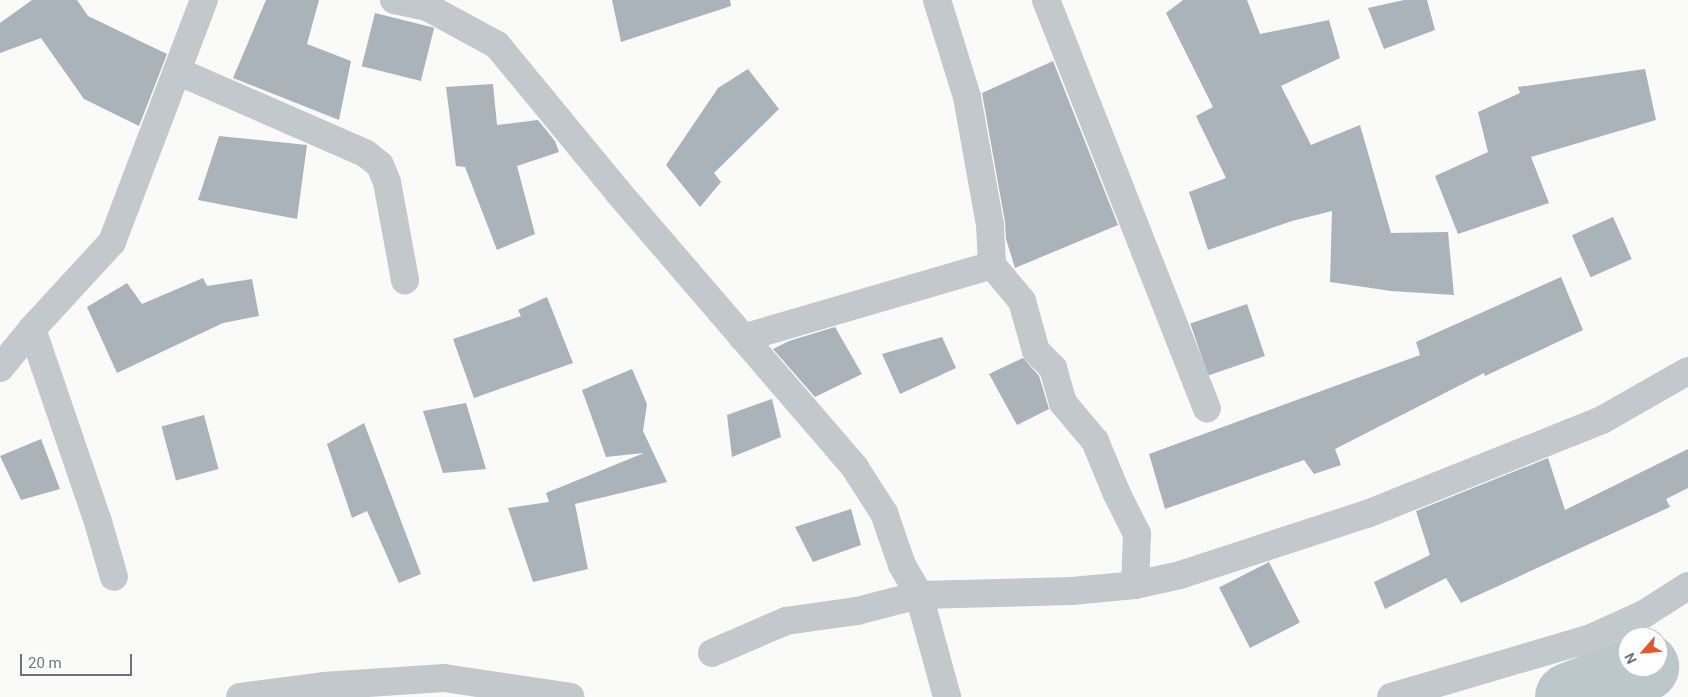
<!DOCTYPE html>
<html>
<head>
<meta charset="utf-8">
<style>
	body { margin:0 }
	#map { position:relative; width:1688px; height:697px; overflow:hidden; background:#fafaf8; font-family:Roboto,sans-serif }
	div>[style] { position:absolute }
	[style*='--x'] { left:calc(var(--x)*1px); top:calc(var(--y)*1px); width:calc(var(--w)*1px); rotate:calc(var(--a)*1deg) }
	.river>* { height:68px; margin:-34px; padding:0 34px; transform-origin:34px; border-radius:34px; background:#bbc7cb }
	.building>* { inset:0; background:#aab3b9; transform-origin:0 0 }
	.street>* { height:28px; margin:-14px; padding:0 14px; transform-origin:14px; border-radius:14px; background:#c3c8cc }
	span { translate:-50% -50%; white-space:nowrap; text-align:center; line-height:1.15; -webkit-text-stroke:5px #fff; paint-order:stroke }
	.north { position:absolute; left:1618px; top:627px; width:50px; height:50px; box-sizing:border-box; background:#fff; border:1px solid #c1c8cd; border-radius:50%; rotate:243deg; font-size:14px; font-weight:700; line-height:20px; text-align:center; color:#657683 }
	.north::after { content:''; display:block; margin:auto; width:18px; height:22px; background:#e4572e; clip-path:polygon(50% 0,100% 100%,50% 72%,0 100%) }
	.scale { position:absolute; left:20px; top:654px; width:112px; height:22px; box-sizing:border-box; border:2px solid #657683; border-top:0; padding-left:6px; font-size:15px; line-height:18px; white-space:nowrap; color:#657683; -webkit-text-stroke:4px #fff; paint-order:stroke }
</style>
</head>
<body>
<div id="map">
	<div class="river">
		<div style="--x:1569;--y:697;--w:82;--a:-21.5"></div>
	</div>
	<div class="building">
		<div style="clip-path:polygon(32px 0,77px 0,88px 16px,167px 54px,139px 126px,84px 99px,41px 38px,0 53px,0 23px)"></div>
		<div style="clip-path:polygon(266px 0,319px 0,307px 44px,351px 61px,339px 120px,233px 78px)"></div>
		<div style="clip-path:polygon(612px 0,730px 0,731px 6px,621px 42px)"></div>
		<div style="clip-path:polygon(1183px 0,1247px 0,1260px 34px,1329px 20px,1340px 58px,1281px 86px,1311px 145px,1360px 125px,1391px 233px,1448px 232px,1454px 295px,1391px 291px,1330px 282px,1332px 211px,1292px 221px,1208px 250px,1189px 192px,1226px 178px,1196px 116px,1213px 107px,1166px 13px)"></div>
		<div style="clip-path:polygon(1404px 0,1427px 0,1435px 30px,1384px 49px,1368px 8px)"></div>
		<div style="left:375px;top:13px;width:61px;height:55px;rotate:14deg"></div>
		<div style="clip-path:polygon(1053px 61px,1118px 225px,1015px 268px,1006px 239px,1005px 222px,982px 93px)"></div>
		<div style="clip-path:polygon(748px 69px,779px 109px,714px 173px,721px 182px,700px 207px,666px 165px,718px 88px)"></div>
		<div style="clip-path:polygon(1645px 69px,1656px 120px,1531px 157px,1549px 203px,1458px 234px,1435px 176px,1488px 152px,1478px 112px,1520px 93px,1518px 87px)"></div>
		<div style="clip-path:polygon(493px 84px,497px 125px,538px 120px,555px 141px,559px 152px,517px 166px,535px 234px,497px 250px,465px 167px,456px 166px,446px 87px)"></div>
		<div style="clip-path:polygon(219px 136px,307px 145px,297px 219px,198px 200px)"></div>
		<div style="left:1613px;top:217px;width:46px;height:45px;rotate:66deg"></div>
		<div style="clip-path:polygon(1561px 277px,1583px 330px,1485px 376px,1484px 373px,1335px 449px,1341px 465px,1314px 474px,1304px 460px,1165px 509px,1149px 454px,1420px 355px,1416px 342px)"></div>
		<div style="clip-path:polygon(203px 278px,207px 286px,252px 279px,259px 316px,223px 323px,117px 373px,87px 307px,127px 283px,142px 304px)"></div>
		<div style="clip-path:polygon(547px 297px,573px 363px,474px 398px,453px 339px,521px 316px,518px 310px)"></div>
		<div style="left:1247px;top:304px;width:55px;height:60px;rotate:71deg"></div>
		<div style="clip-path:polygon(835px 327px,862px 374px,815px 397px,773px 349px,789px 341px)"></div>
		<div style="clip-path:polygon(942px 337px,956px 368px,900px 394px,882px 354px)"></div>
		<div style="clip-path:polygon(1023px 358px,1039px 376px,1049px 409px,1017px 425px,989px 374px)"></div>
		<div style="clip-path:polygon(632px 369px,647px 404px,643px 431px,667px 482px,575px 504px,588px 569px,533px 582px,508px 508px,549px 502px,546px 493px,644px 453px,606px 457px,582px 390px)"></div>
		<div style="clip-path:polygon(772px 399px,781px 437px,732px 457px,727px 415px)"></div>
		<div style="clip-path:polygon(466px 403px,486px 469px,443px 473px,423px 411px)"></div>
		<div style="left:204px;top:415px;width:56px;height:44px;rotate:75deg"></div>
		<div style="clip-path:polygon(364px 423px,421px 574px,399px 583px,367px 511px,352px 518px,327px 444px)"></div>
		<div style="clip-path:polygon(41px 439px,60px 489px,21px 500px,0 456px)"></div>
		<div style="clip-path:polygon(1688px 449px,1688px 488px,1666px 499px,1670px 507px,1461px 603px,1446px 578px,1385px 609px,1374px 582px,1430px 555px,1416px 511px,1548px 458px,1565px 510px)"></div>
		<div style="clip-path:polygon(851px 509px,861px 545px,813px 562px,795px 527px)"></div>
		<div style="left:1269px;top:562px;width:68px;height:56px;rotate:63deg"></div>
	</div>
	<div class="street">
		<div style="--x:394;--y:0;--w:34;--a:12"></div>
		<div style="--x:427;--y:7;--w:80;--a:28.5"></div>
		<div style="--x:497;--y:45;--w:190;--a:50.5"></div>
		<div style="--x:618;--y:192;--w:364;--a:49.3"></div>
		<div style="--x:855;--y:468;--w:54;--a:57.2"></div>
		<div style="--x:884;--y:513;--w:55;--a:70.9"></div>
		<div style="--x:902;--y:565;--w:34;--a:60"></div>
		<div style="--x:919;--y:595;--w:106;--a:74.6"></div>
		<div style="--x:937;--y:0;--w:102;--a:72.8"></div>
		<div style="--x:967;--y:97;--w:130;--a:79.8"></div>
		<div style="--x:990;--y:225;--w:40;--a:87.1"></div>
		<div style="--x:992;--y:265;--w:47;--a:50.2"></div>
		<div style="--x:1022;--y:301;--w:52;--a:74.4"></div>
		<div style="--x:1036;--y:351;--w:24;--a:45"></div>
		<div style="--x:1053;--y:368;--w:36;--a:74"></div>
		<div style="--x:1063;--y:403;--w:50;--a:49.9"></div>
		<div style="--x:1095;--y:441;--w:57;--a:67.5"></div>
		<div style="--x:1117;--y:494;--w:45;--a:63.4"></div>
		<div style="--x:1137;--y:534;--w:51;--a:92.2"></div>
		<div style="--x:1046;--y:0;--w:439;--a:68.5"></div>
		<div style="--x:177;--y:71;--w:205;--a:23.6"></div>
		<div style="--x:365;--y:153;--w:19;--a:39"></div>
		<div style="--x:380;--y:165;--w:18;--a:68"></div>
		<div style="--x:387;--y:182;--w:100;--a:79.6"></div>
		<div style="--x:32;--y:329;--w:204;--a:71.1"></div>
		<div style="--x:98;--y:522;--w:57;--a:73.8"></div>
		<div style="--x:743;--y:338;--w:259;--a:-16.3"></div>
		<div style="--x:0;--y:368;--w:50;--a:-50.6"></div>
		<div style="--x:32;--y:329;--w:118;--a:-47.4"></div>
		<div style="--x:112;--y:242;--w:259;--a:-69.2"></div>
		<div style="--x:712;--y:653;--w:81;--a:-23.4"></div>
		<div style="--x:786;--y:621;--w:72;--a:-8"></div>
		<div style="--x:857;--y:611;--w:64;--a:-14.5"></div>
		<div style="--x:919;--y:595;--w:153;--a:-1.5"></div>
		<div style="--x:1072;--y:591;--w:63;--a:-5.4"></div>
		<div style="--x:1135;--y:585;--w:46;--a:-12.5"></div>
		<div style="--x:1180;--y:575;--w:197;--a:-18.1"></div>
		<div style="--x:1367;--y:514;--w:253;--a:-21.8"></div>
		<div style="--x:1602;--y:420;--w:99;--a:-29.7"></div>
		<div style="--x:240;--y:697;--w:84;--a:-7.5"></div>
		<div style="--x:323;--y:686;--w:121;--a:-3.8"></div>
		<div style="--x:444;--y:678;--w:128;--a:8.5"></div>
		<div style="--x:1391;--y:697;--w:209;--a:-16.4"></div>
		<div style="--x:1591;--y:638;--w:58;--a:-24.4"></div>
		<div style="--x:1644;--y:614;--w:52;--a:-32.5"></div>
	</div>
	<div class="north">N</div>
	<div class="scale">20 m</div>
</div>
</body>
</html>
